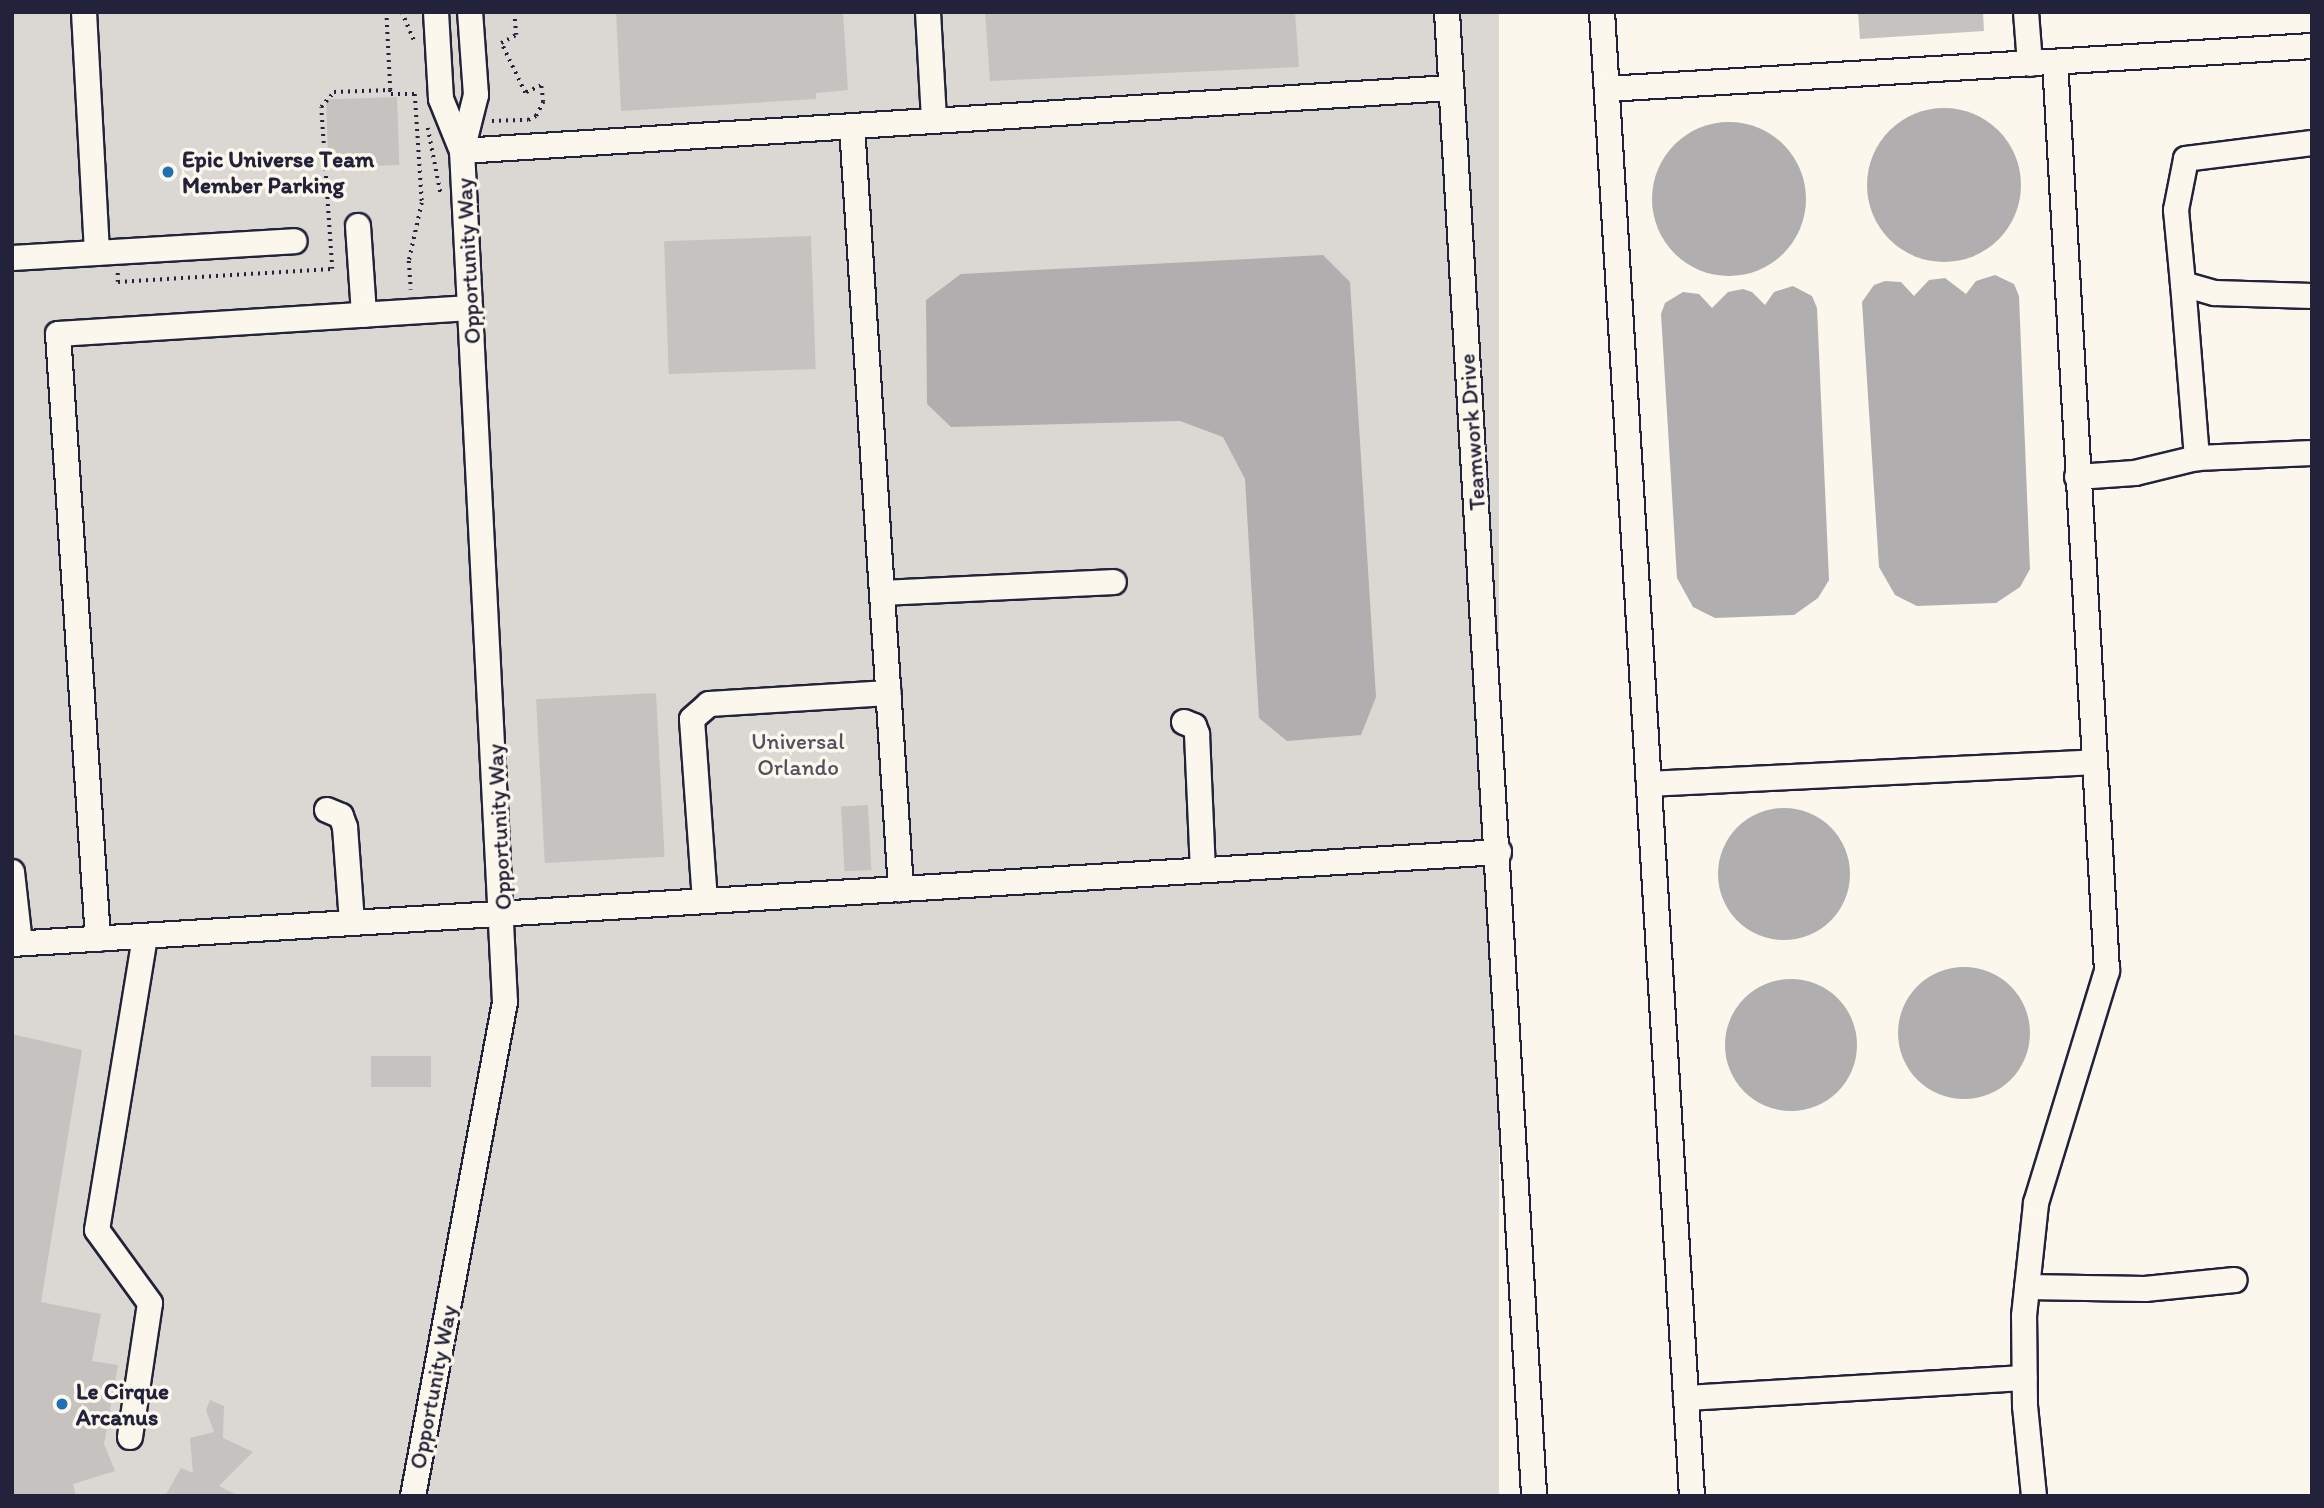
<!DOCTYPE html>
<html>
<head>
<meta charset="utf-8">
<style>
	body { margin:0 }
	#map { position:relative; width:2324px; height:1508px; overflow:hidden; background:#fbf7ec; font-family:Itim,sans-serif }
	div>[style] { position:absolute }
	[style*='--x'] { left:calc(var(--x)*1px); top:calc(var(--y)*1px); width:calc(var(--w)*1px); rotate:calc(var(--a)*1deg) }
	.green>* { inset:0; background:#dbd8d3; transform-origin:0 0 }
	.water>* { inset:0; background:#b1aeb0 }
	.round { border-radius:50% }
	.building>* { inset:0; background:#c6c2c0; transform-origin:0 0 }
	.path>* { height:3.5px; margin-top:-1.75px; transform-origin:0; background:repeating-linear-gradient(90deg,#22223b 0 2px,transparent 0 7px) }
	.roads { filter:drop-shadow(2px 0 #22223b) drop-shadow(-2px 0 #22223b) drop-shadow(0 2px #22223b) drop-shadow(0 -2px #22223b) }
	.minor>* { height:24px; margin:-12px; padding:0 12px; transform-origin:12px; border-radius:12px; background:#fbf7ec }
	.dots>* { width:19px; height:19px; translate:-50% -50%; box-sizing:border-box; border:4px solid #fbf7ec; border-radius:50% }
	span { translate:-50% -50%; white-space:nowrap; text-align:center; line-height:1.15; -webkit-text-stroke:7px #fbf7ec; paint-order:stroke }
	.poi-label { font-size:23px; color:#22223b; font-weight:700 }
	.left { translate:0 -50%; text-align:left }
	.street-label { font-size:23px; color:#22223b }
	.park-label { font-size:23px; color:#505061 }
	.frame { position:absolute; inset:0; border:14px solid #22223b; pointer-events:none }
</style>
</head>
<body>
<div id="map">
	<div class="green">
		<div style="left:12px;top:12px;width:1487px;height:1484px"></div>
	</div>
	<div class="water">
		<div class="round" style="left:1867px;top:108px;width:154px;height:154px"></div>
		<div class="round" style="left:1652px;top:122px;width:154px;height:154px"></div>
		<div style="clip-path:polygon(1323px 255px,1350px 282px,1376px 697px,1361px 735px,1287px 741px,1259px 718px,1245px 479px,1223px 437px,1180px 421px,951px 427px,927px 404px,926px 300px,961px 274px)"></div>
		<div style="clip-path:polygon(1995px 275px,2014px 284px,2019px 296px,2030px 569px,2020px 587px,1996px 603px,1917px 606px,1895px 595px,1879px 567px,1862px 302px,1874px 285px,1885px 281px,1901px 282px,1914px 296px,1929px 280px,1945px 278px,1966px 294px,1976px 281px)"></div>
		<div style="clip-path:polygon(1793px 286px,1812px 296px,1817px 308px,1829px 580px,1818px 598px,1794px 615px,1715px 618px,1693px 607px,1677px 578px,1661px 314px,1665px 303px,1683px 292px,1699px 294px,1712px 308px,1728px 292px,1743px 289px,1752px 292px,1765px 305px,1774px 292px)"></div>
		<div class="round" style="left:1718px;top:808px;width:132px;height:132px"></div>
		<div class="round" style="left:1898px;top:967px;width:132px;height:132px"></div>
		<div class="round" style="left:1725px;top:979px;width:132px;height:132px"></div>
	</div>
	<div class="building">
		<div style="clip-path:polygon(616px 12px,843px 12px,848px 90px,816px 93px,816px 99px,621px 111px)"></div>
		<div style="clip-path:polygon(985px 12px,1295px 12px,1299px 67px,990px 81px)"></div>
		<div style="clip-path:polygon(1858px 12px,1983px 12px,1984px 31px,1860px 39px)"></div>
		<div style="left:397px;top:97px;width:68px;height:71px;rotate:88deg"></div>
		<div style="left:811px;top:236px;width:133px;height:147px;rotate:88deg"></div>
		<div style="left:656px;top:693px;width:164px;height:120px;rotate:87deg"></div>
		<div style="left:868px;top:805px;width:65px;height:27px;rotate:87deg"></div>
		<div style="clip-path:polygon(12px 1034px,82px 1050px,41px 1302px,101px 1314px,92px 1361px,118px 1365px,104px 1444px,115px 1471px,73px 1484px,76px 1496px,12px 1496px)"></div>
		<div style="left:431px;top:1056px;width:31px;height:60px;rotate:90deg"></div>
		<div style="clip-path:polygon(210px 1400px,224px 1406px,223px 1438px,253px 1452px,219px 1486px,239px 1496px,165px 1496px,181px 1468px,193px 1473px,190px 1438px,214px 1432px,206px 1410px)"></div>
	</div>
	<div class="path">
		<div style="--x:402;--y:12;--w:33;--a:67"></div>
		<div style="--x:390;--y:90;--w:4;--a:76"></div>
		<div style="--x:391;--y:94;--w:24;--a:0"></div>
		<div style="--x:415;--y:94;--w:109;--a:86.3"></div>
		<div style="--x:422;--y:203;--w:59;--a:102.6"></div>
		<div style="--x:409;--y:261;--w:29;--a:86"></div>
		<div style="--x:492;--y:121;--w:36;--a:-2"></div>
		<div style="--x:528;--y:120;--w:9;--a:-27"></div>
		<div style="--x:536;--y:116;--w:16;--a:-63"></div>
		<div style="--x:543;--y:102;--w:16;--a:-97"></div>
		<div style="--x:541;--y:86;--w:17;--a:156"></div>
		<div style="--x:525;--y:93;--w:55;--a:-115.6"></div>
		<div style="--x:501;--y:43;--w:17;--a:-28"></div>
		<div style="--x:516;--y:35;--w:23;--a:-95"></div>
		<div style="--x:428;--y:128;--w:68;--a:79"></div>
		<div style="--x:118;--y:273;--w:9;--a:90"></div>
		<div style="--x:118;--y:282;--w:214;--a:-3.5"></div>
		<div style="--x:332;--y:269;--w:162;--a:-93.9"></div>
		<div style="--x:321;--y:107;--w:20;--a:-49"></div>
		<div style="--x:334;--y:92;--w:56;--a:-2"></div>
		<div style="--x:390;--y:90;--w:78;--a:-92.9"></div>
	</div>
	<div class="roads">
		<div class="minor">
			<div style="--x:84;--y:12;--w:241;--a:86.9"></div>
			<div style="--x:436;--y:12;--w:87;--a:86.7"></div>
			<div style="--x:441;--y:99;--w:56;--a:68"></div>
			<div style="--x:928;--y:12;--w:109;--a:86.8"></div>
			<div style="--x:1447;--y:12;--w:1487;--a:86.64"></div>
			<div style="--x:1602;--y:12;--w:1487;--a:86.53"></div>
			<div style="--x:2026;--y:12;--w:52;--a:85.6"></div>
			<div style="--x:1607;--y:89;--w:706;--a:-3.49"></div>
			<div style="--x:852;--y:126;--w:765;--a:86.33"></div>
			<div style="--x:2312;--y:143;--w:127;--a:172.8"></div>
			<div style="--x:2186;--y:159;--w:52;--a:101.1"></div>
			<div style="--x:2176;--y:210;--w:74;--a:84.6"></div>
			<div style="--x:2183;--y:284;--w:33;--a:16"></div>
			<div style="--x:2215;--y:293;--w:97;--a:1.8"></div>
			<div style="--x:462;--y:151;--w:990;--a:-3.65"></div>
			<div style="--x:358;--y:226;--w:89;--a:86.1"></div>
			<div style="--x:12;--y:258;--w:283;--a:-3.4"></div>
			<div style="--x:2183;--y:284;--w:175;--a:85.4"></div>
			<div style="--x:2197;--y:458;--w:115;--a:-2.5"></div>
			<div style="--x:2077;--y:477;--w:58;--a:-3.9"></div>
			<div style="--x:2135;--y:473;--w:64;--a:-13.6"></div>
			<div style="--x:883;--y:593;--w:231;--a:-2.7"></div>
			<div style="--x:1184;--y:722;--w:11;--a:22"></div>
			<div style="--x:1194;--y:726;--w:9;--a:69"></div>
			<div style="--x:1197;--y:734;--w:136;--a:87.5"></div>
			<div style="--x:1649;--y:784;--w:446;--a:-2.8"></div>
			<div style="--x:327;--y:810;--w:15;--a:23"></div>
			<div style="--x:341;--y:816;--w:12;--a:70"></div>
			<div style="--x:345;--y:827;--w:96;--a:85.8"></div>
			<div style="--x:12;--y:872;--w:71;--a:83.6"></div>
			<div style="--x:705;--y:901;--w:182;--a:-94.1"></div>
			<div style="--x:692;--y:719;--w:23;--a:-41"></div>
			<div style="--x:709;--y:704;--w:180;--a:-3.5"></div>
			<div style="--x:98;--y:939;--w:606;--a:-93.78"></div>
			<div style="--x:58;--y:334;--w:413;--a:-3.6"></div>
			<div style="--x:12;--y:944;--w:1490;--a:-3.54"></div>
			<div style="--x:2027;--y:1287;--w:118;--a:1"></div>
			<div style="--x:2145;--y:1289;--w:90;--a:-5.7"></div>
			<div style="--x:1686;--y:1398;--w:339;--a:-3.4"></div>
			<div style="--x:130;--y:1437;--w:135;--a:-81.5"></div>
			<div style="--x:150;--y:1303;--w:90;--a:-126"></div>
			<div style="--x:97;--y:1230;--w:298;--a:-80.7"></div>
			<div style="--x:413;--y:1496;--w:502;--a:-79.45"></div>
			<div style="--x:505;--y:1002;--w:852;--a:-92.89"></div>
			<div style="--x:462;--y:151;--w:58;--a:-76"></div>
			<div style="--x:476;--y:95;--w:83;--a:-94.1"></div>
			<div style="--x:2034;--y:1496;--w:90;--a:-95.7"></div>
			<div style="--x:2025;--y:1406;--w:90;--a:-90.6"></div>
			<div style="--x:2024;--y:1316;--w:114;--a:-83.9"></div>
			<div style="--x:2036;--y:1203;--w:243;--a:-73"></div>
			<div style="--x:2107;--y:971;--w:910;--a:-93.27"></div>
		</div>
	</div>
	<div class="dots">
		<div style="left:168px;top:172px;background:#1f6fb2"></div>
		<div style="left:62px;top:1404px;background:#1f6fb2"></div>
	</div>
	<div class="poi-label">
		<span class="left" style="left:182px;top:172px">Epic Universe Team<br>Member Parking</span>
		<span class="left" style="left:76px;top:1404px">Le Cirque<br>Arcanus</span>
	</div>
	<div class="street-label">
		<span style="left:468px;top:261px;rotate:-93deg">Opportunity Way</span>
		<span style="left:1472px;top:432px;rotate:-94deg">Teamwork Drive</span>
		<span style="left:499px;top:827px;rotate:-93deg">Opportunity Way</span>
		<span style="left:433px;top:1387px;rotate:-79deg">Opportunity Way</span>
	</div>
	<div class="park-label">
		<span style="left:798px;top:754px">Universal<br>Orlando</span>
	</div>
	<div class="frame"></div>
</div>
</body>
</html>
